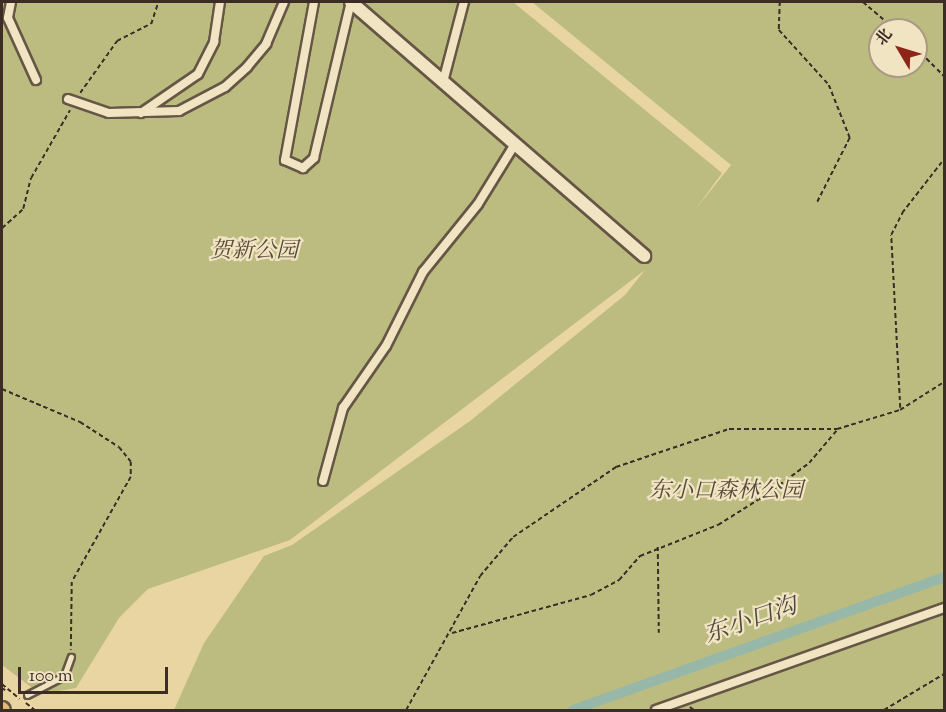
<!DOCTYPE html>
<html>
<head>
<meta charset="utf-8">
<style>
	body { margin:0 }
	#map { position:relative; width:946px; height:712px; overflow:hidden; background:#e9d5a2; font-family:"Sorts Mill Goudy","Noto Serif SC",serif }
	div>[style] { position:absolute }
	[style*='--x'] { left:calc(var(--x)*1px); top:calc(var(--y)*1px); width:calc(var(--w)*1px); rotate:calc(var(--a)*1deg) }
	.green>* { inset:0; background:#bcbc81 }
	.canal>* { height:10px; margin:-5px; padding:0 5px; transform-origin:5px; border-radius:5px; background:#97b8a9 }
	.path>* { height:1.5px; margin-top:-0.75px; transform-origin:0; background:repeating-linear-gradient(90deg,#3b2c26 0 4.5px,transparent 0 7.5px) }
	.roads { filter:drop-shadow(2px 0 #665645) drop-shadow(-2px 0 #665645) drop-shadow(0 2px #665645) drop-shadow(0 -2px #665645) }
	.lane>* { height:4.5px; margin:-2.25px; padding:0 2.25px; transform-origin:2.25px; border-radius:2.25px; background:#f1e4c3 }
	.street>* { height:8px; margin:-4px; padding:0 4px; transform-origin:4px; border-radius:4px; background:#f1e4c3 }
	.secondary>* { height:12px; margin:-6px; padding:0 6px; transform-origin:6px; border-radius:6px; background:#f1e4c3 }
	.primary>* { height:14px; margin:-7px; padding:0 7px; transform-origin:7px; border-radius:7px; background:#e4ba71 }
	span { translate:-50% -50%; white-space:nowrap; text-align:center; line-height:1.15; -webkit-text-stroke:4.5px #f1e4c3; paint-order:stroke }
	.park-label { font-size:22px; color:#554938; font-style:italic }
	.water-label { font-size:24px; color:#4d4840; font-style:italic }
	.frame { position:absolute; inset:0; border:3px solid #3b2c26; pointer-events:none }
	.north { position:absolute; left:868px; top:18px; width:60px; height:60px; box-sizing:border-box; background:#f1e4c3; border:2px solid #a89a84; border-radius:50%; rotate:308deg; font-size:16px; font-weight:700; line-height:24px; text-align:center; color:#3b2c26 }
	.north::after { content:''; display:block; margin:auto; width:21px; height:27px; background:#8f2418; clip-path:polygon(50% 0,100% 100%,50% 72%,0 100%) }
	.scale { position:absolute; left:18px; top:667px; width:150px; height:27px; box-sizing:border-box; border:3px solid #3b2c26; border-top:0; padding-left:8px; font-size:18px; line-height:21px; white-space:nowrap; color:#3b2c26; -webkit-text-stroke:4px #f1e4c3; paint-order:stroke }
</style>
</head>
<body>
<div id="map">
	<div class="green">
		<div style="clip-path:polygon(evenodd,2px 2px,513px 2px,722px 173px,695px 210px,731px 165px,532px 2px,944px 2px,944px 710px,174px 710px,204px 643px,264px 556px,292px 545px,470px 421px,625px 295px,645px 270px,290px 540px,148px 589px,119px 618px,76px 688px,42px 694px,35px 690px,2px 665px,2px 2px,880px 30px,916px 30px,916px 66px,880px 66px,880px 30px)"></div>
	</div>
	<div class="canal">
		<div style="--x:573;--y:710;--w:394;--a:-19.7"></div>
	</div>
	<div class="path">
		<div style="--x:780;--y:2;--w:28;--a:92"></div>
		<div style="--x:779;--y:30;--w:74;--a:47.7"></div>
		<div style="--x:829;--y:85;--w:57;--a:68.4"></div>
		<div style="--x:850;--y:138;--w:73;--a:116.9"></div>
		<div style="--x:863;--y:2;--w:43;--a:40.3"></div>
		<div style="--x:916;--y:48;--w:40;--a:45"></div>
		<div style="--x:80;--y:93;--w:64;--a:-54.6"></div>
		<div style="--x:117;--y:41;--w:38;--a:-27"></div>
		<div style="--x:151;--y:24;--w:23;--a:-72"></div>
		<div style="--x:2;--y:228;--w:28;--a:-42"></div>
		<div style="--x:23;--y:209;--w:32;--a:-76"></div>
		<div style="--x:31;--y:178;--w:78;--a:-60.2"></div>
		<div style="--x:2;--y:389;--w:85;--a:22.9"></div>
		<div style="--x:80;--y:422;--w:46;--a:32.7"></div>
		<div style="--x:119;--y:447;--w:19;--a:51"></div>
		<div style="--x:131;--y:462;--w:15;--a:90"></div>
		<div style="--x:131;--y:477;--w:120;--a:119.3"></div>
		<div style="--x:72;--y:582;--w:68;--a:90.8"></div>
		<div style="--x:900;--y:408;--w:173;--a:-93"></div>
		<div style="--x:891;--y:235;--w:25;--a:-63"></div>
		<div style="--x:902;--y:213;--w:68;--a:-52.1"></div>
		<div style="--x:658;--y:547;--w:86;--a:89.3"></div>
		<div style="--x:452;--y:633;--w:144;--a:-15.3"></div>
		<div style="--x:591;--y:595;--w:32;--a:-28"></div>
		<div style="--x:619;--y:580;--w:32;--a:-49"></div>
		<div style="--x:640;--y:556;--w:84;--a:-21.7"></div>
		<div style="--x:718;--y:525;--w:58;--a:-32.3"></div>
		<div style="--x:767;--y:494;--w:52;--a:-36.4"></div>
		<div style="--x:809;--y:463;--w:43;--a:-49.7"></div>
		<div style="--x:2;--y:684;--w:23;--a:40"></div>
		<div style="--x:2;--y:688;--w:4;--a:34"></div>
		<div style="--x:26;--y:703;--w:11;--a:38"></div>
		<div style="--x:690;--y:707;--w:5;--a:37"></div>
		<div style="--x:406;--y:710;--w:153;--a:-61.1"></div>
		<div style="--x:480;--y:576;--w:51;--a:-49.8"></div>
		<div style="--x:513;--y:537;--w:125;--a:-34.2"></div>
		<div style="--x:616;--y:467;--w:119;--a:-18.6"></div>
		<div style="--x:729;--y:429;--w:108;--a:0"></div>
		<div style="--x:837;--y:429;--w:66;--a:-16.8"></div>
		<div style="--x:900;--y:410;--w:52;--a:-32.5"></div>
		<div style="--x:884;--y:710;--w:70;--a:-31"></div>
	</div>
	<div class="roads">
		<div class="lane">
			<div style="--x:27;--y:695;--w:42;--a:-27.2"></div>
			<div style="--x:64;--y:676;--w:20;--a:-70"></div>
		</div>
		<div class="street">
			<div style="--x:11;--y:2;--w:16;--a:101"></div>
			<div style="--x:8;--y:18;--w:68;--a:65.7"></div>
			<div style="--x:314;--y:2;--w:161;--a:100.4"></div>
			<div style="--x:285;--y:160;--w:20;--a:24"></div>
			<div style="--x:303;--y:168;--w:15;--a:-42"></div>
			<div style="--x:314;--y:158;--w:160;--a:-76.7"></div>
			<div style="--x:443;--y:82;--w:83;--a:-75.3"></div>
			<div style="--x:68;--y:99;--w:43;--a:18.9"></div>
			<div style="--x:109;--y:113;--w:70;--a:-1.6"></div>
			<div style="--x:179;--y:111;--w:52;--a:-27.6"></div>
			<div style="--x:225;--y:87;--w:30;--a:-42"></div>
			<div style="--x:247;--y:67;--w:30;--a:-50"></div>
			<div style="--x:266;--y:44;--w:46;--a:-66.8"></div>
			<div style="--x:141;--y:113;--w:69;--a:-34.4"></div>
			<div style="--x:198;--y:74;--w:36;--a:-63"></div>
			<div style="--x:214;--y:42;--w:40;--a:-81.5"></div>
			<div style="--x:323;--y:481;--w:76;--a:-74.7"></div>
			<div style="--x:343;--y:408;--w:75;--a:-55.3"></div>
			<div style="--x:386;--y:346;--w:83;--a:-63.4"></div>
			<div style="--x:423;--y:272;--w:87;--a:-51"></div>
			<div style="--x:478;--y:204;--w:70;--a:-58.3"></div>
			<div style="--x:656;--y:710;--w:306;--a:-19.5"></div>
		</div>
		<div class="secondary">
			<div style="--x:351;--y:2;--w:388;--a:40.9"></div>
		</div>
		<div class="primary">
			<div style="--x:2;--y:709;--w:1;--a:45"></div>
		</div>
	</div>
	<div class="park-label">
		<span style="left:254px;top:253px">贺新公园</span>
		<span style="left:726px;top:493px">东小口森林公园</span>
	</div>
	<div class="water-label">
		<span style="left:751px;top:622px;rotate:-19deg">东小口沟</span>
	</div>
	<div class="frame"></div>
	<div class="north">北</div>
	<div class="scale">100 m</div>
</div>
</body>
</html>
